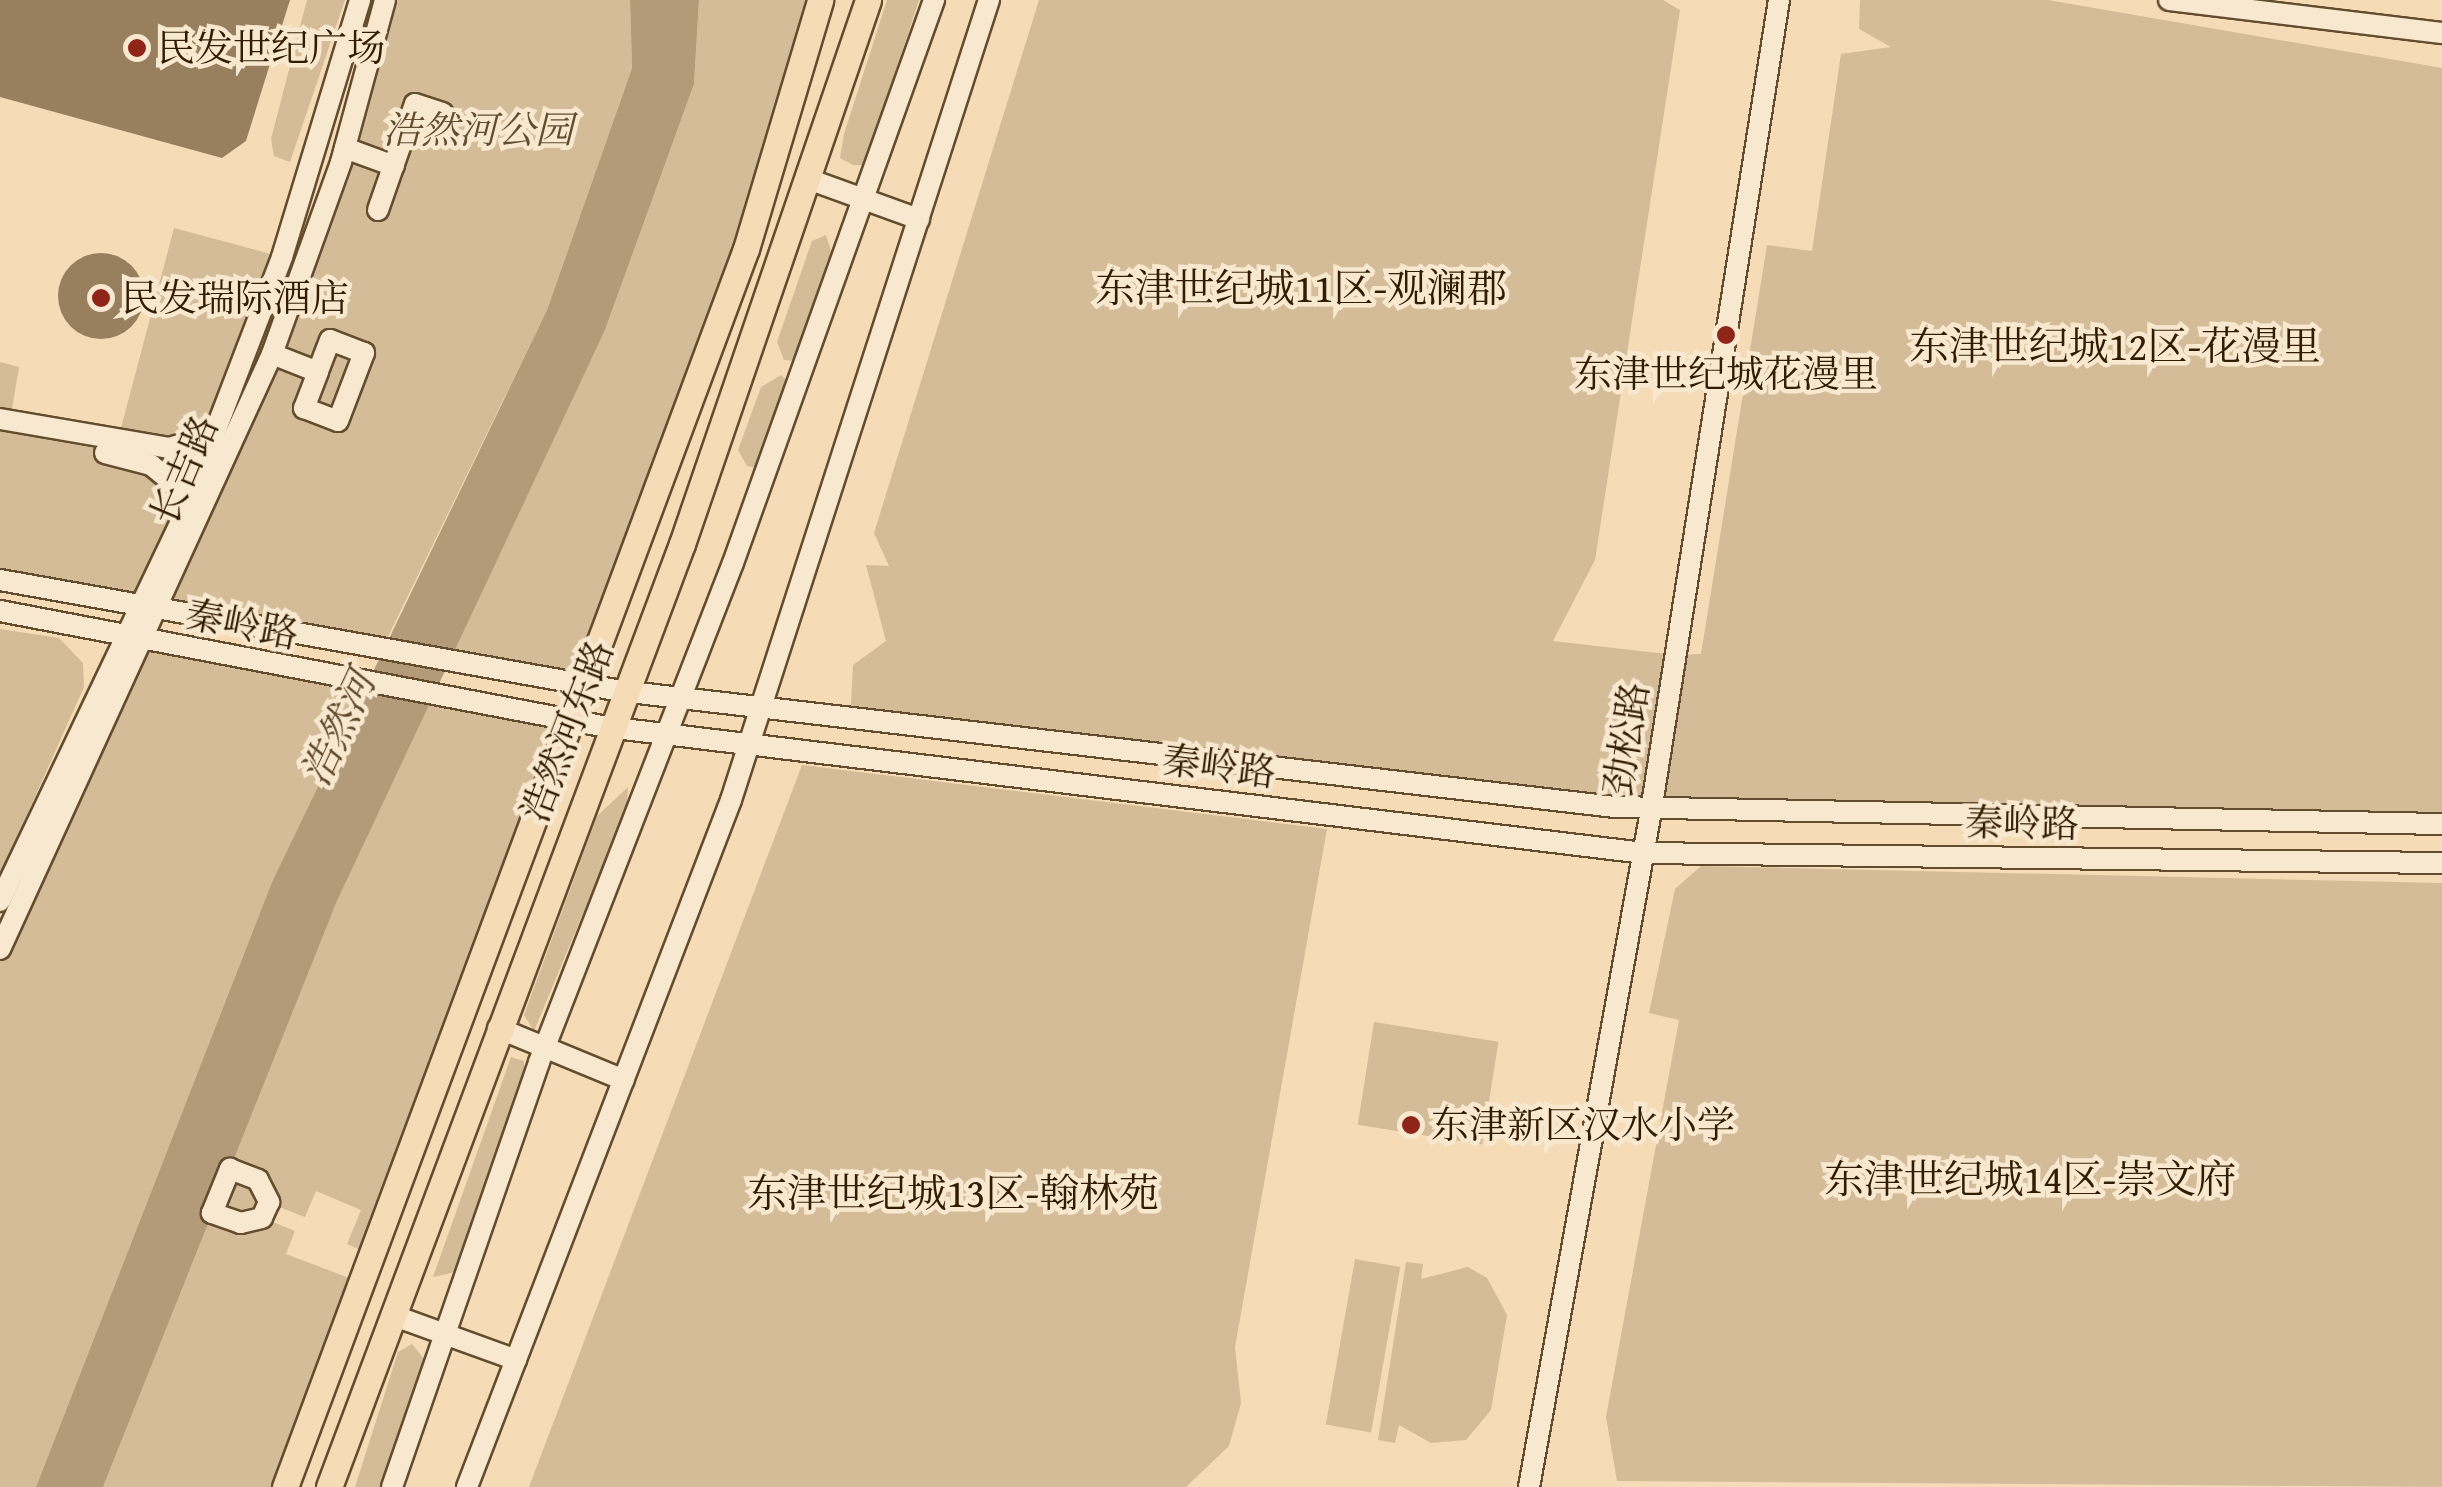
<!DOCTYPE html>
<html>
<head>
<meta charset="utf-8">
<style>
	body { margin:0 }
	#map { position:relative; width:2442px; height:1487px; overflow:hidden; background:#f5dcb7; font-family:"Gentium Book Plus","Noto Serif SC",serif }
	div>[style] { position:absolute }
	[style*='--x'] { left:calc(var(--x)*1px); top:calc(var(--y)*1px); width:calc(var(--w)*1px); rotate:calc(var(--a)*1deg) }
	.green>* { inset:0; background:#d4bc98; transform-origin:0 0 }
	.water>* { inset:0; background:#b39b79 }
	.building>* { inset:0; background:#98805f }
	.round { border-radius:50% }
	.roads { filter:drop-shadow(2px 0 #644d2e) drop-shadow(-2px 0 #644d2e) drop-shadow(0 2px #644d2e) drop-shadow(0 -2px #644d2e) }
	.minor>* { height:20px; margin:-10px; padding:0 10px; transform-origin:10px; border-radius:10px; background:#f8e8d0 }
	.major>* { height:25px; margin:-12.5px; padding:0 12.5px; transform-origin:12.5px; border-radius:12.5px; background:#f5dcb7 }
	.dots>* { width:28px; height:28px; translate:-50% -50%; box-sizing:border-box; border:5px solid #f8e8d0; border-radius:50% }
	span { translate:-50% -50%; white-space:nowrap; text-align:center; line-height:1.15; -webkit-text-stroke:9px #f8e8d0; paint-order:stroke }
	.poi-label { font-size:38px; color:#331d00 }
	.left { translate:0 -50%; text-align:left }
	.park-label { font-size:38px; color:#634d2e; font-style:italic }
	.street-label { font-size:38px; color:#331d00 }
	.neighbourhood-label { font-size:40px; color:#331d00 }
	.water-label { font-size:40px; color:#60492a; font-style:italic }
</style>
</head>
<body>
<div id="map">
	<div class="green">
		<div style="clip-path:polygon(307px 0,345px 0,290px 162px,274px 156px,271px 139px)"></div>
		<div style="clip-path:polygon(385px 0,630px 0,632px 68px,547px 310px,383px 647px,0 579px,0 362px,19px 367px,10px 421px,117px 443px,174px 228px,282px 257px,208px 436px,172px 448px,227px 460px,272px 354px)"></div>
		<div style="clip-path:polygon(699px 0,820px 0,582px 684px,449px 659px,605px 330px,694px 84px)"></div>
		<div style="clip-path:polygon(887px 0,919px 0,865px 165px,853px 165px,840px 158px,844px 134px)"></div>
		<div style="clip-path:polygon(1039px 0,1663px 0,1680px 10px,1595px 560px,1553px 641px,1675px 655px,1701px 654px,1767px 245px,1812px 251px,1841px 54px,1891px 47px,1859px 29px,1860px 0,2048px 0,2442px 68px,2442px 824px,1651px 811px,850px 721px,853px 665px,886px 641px,866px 565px,889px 566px,874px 533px)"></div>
		<div style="clip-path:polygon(826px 235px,831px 251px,794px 361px,784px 360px,777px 342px,812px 241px)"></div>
		<div style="clip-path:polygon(781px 375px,787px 381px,756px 468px,747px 466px,738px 450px,761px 387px)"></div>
		<div style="clip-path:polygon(0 629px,59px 638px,83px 663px,84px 687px,0 875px)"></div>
		<div style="clip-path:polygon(145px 641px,367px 684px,272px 882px,36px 1487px,0 1487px,0 949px)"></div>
		<div style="clip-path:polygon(432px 696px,569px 721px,373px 1256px,347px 1244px,361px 1210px,316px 1191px,305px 1217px,269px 1203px,263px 1218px,295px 1231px,286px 1254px,360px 1282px,285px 1487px,103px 1487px,337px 901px)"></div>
		<div style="clip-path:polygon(802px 765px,1327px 829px,1235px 1347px,1241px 1403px,1229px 1446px,1186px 1487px,529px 1487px)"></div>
		<div style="clip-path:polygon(628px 787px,627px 808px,534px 1031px,524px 1015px,597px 816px)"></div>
		<div style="clip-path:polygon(1701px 866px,2442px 883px,2442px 1487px,1617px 1481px,1606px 1417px,1679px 1020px,1649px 1013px,1675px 889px)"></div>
		<div style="left:1374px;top:1022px;width:126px;height:104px;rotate:9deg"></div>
		<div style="clip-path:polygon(511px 1057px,524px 1061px,524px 1085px,456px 1272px,433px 1277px)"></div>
		<div style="left:1355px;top:1259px;width:46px;height:168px;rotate:10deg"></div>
		<div style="clip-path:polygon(1406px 1262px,1423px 1264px,1421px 1279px,1468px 1267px,1487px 1278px,1507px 1315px,1491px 1410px,1466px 1440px,1431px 1443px,1399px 1425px,1395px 1443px,1378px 1440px)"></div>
		<div style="clip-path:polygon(412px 1344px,424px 1359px,383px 1487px,355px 1487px,398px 1352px)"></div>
	</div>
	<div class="water">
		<div style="clip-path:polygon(630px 0,699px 0,694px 84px,605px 330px,337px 901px,103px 1487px,36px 1487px,272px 882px,547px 310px,632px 68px)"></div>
	</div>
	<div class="building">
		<div style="clip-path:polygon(0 0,290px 0,246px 141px,222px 158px,0 97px)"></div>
		<div class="round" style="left:58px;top:253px;width:86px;height:86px"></div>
	</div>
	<div class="roads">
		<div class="minor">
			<div style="--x:2169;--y:0;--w:275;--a:6.9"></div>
			<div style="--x:345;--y:148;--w:52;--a:20.2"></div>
			<div style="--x:811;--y:180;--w:115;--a:19.9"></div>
			<div style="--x:378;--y:210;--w:112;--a:-70.8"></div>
			<div style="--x:415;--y:104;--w:29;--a:18"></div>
			<div style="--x:272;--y:354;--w:49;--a:21.4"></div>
			<div style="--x:318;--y:372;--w:39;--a:111"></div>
			<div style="--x:304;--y:408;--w:36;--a:21"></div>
			<div style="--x:338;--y:421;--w:73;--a:-69.1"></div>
			<div style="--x:364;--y:353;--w:36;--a:-159"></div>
			<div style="--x:330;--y:340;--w:34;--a:111"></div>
			<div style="--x:0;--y:419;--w:171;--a:9.7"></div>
			<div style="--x:169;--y:448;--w:41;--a:-17.1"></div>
			<div style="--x:105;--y:453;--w:48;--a:14.6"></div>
			<div style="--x:151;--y:465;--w:40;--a:39"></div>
			<div style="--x:182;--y:490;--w:17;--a:77"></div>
			<div style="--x:0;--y:580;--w:631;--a:10.13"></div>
			<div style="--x:621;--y:691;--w:1001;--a:6.66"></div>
			<div style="--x:1615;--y:807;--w:827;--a:1.18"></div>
			<div style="--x:0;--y:611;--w:618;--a:10.82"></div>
			<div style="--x:607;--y:727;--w:1044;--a:6.93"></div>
			<div style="--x:1643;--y:853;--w:799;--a:0.72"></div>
			<div style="--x:0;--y:901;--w:419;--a:-64.5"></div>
			<div style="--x:180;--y:523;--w:285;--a:-69"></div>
			<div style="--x:282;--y:257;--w:269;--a:-73.1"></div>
			<div style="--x:0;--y:949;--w:654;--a:-65.43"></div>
			<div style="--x:272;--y:354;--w:204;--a:-70.2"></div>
			<div style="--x:341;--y:162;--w:168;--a:-74.8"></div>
			<div style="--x:498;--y:1028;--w:136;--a:22.4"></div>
			<div style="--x:230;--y:1169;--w:30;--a:21"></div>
			<div style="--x:258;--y:1180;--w:25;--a:63"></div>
			<div style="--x:269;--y:1202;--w:17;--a:114"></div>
			<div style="--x:262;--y:1218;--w:22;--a:167"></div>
			<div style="--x:241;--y:1223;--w:31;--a:-161"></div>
			<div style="--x:212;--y:1213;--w:48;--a:-67.8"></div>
			<div style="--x:392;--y:1315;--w:132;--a:19.9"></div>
			<div style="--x:392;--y:1487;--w:450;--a:-70.9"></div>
			<div style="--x:539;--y:1062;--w:535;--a:-68.76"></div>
			<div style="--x:733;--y:563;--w:598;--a:-70.35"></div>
			<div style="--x:467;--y:1487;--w:736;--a:-68.98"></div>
			<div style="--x:731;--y:800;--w:841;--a:-72.13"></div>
			<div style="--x:1529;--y:1487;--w:687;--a:-79.77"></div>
			<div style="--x:1651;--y:811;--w:821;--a:-81.03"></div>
		</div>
		<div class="major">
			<div style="--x:285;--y:1487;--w:1321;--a:-69.58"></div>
			<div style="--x:746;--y:249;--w:260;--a:-73.4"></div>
			<div style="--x:329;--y:1487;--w:1007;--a:-69.48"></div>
			<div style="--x:682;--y:544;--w:575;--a:-71.12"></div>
		</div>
	</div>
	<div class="dots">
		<div style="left:137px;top:48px;background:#8f2418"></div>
		<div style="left:101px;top:298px;background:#8f2418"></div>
		<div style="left:1726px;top:335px;background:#8f2418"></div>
		<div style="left:1411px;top:1125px;background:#8f2418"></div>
	</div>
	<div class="poi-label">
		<span class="left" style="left:157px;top:48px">民发世纪广场</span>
		<span class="left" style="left:121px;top:298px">民发瑞际酒店</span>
		<span style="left:1726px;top:374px">东津世纪城花漫里</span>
		<span class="left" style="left:1431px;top:1125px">东津新区汉水小学</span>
	</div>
	<div class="park-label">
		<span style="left:478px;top:130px">浩然河公园</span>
	</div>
	<div class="street-label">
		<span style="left:184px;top:470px;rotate:-67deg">长吉路</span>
		<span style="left:242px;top:624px;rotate:11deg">秦岭路</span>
		<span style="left:567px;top:731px;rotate:-69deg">浩然河东路</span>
		<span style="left:1626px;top:739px;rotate:-81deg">劲松路</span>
		<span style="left:1219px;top:766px;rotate:7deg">秦岭路</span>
		<span style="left:2022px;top:823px;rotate:1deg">秦岭路</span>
	</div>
	<div class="neighbourhood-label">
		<span style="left:1301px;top:288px">东津世纪城11区-观澜郡</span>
		<span style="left:2115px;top:346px">东津世纪城12区-花漫里</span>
		<span style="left:2030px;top:1179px">东津世纪城14区-崇文府</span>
		<span style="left:953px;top:1193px">东津世纪城13区-翰林苑</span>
	</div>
	<div class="water-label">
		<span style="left:338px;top:728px;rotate:-65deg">浩然河</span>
	</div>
</div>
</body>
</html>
